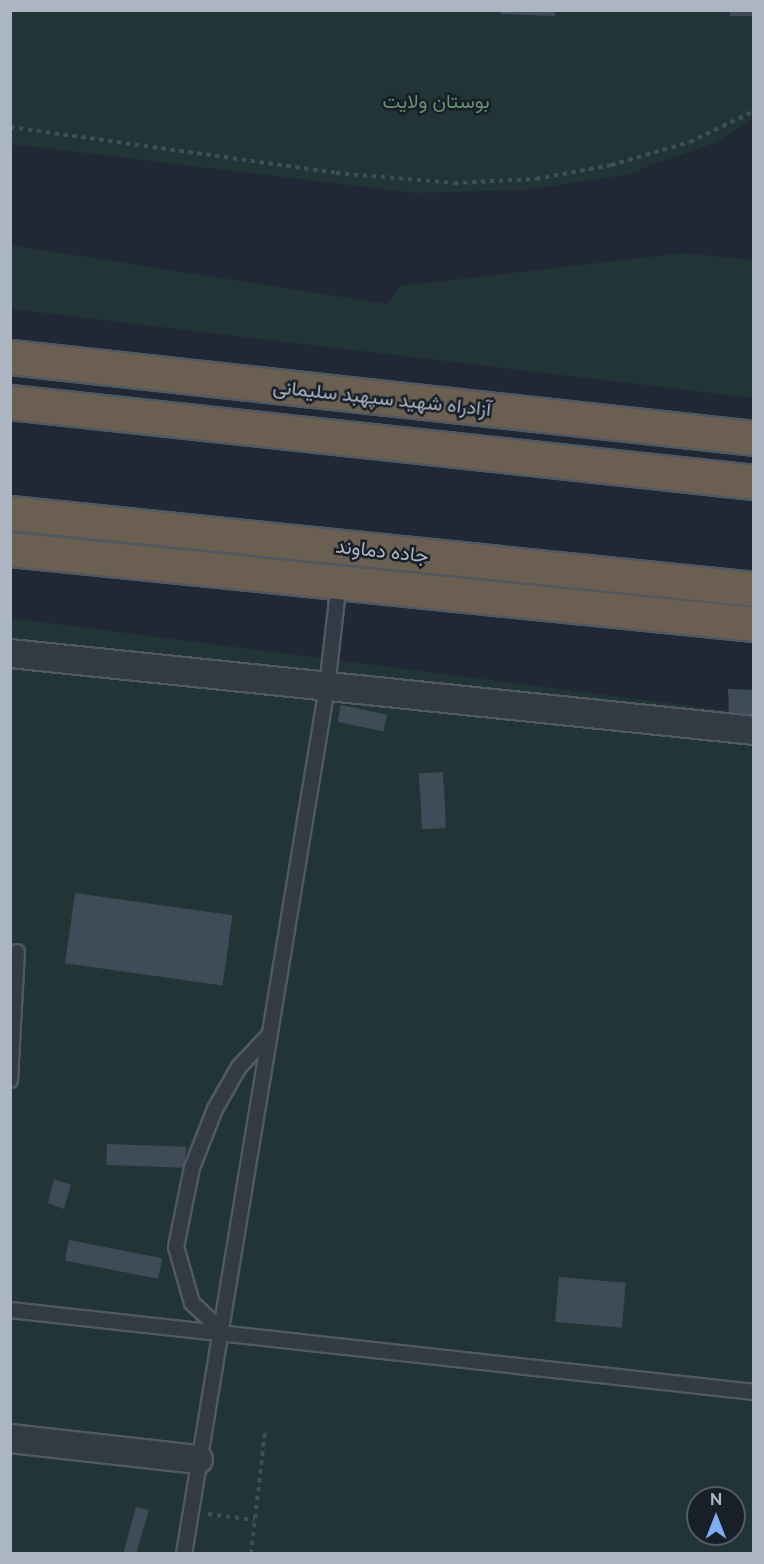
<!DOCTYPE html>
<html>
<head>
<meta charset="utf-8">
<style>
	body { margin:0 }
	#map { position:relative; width:764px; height:1564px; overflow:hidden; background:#1f2834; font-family:Raleway,Vazirmatn,sans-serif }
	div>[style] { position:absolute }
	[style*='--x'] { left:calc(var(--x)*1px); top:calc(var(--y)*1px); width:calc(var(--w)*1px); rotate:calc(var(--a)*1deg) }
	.green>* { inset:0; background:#223536 }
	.building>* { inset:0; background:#404b58; transform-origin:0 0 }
	.path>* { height:4px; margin-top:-2px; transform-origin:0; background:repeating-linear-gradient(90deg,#3e5052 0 4.5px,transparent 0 9px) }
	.roads { filter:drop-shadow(2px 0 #505863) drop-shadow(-2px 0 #505863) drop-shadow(0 2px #505863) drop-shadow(0 -2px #505863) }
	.lane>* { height:14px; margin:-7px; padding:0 7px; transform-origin:7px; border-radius:7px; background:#323a44 }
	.street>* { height:27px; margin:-13.5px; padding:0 13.5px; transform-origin:13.5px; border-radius:13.5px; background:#323a44 }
	.highway>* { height:33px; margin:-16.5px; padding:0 16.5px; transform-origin:16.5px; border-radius:16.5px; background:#6a5f50 }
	span { translate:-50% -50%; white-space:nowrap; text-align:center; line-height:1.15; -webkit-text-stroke:5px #181f29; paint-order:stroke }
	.park-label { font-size:20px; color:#66906f }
	.street-label { font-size:20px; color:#acb5c2 }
	.frame { position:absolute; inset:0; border:12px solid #acb5c2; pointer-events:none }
	.north { position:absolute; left:686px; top:1486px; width:60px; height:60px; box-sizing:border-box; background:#181f29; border:2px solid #535b66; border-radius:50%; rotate:0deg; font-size:16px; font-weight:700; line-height:24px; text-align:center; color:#acb5c2 }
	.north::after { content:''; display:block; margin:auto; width:21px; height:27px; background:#80aef2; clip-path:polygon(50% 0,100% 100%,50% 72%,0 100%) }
</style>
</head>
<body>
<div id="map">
	<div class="green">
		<div style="clip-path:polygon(10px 11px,753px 11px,753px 119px,716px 142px,625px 175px,525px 190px,414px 193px,11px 144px)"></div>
		<div style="clip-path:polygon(10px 245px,387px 304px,400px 286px,683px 253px,753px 260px,753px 398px,11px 309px)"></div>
		<div style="clip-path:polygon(evenodd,11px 618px,753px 714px,753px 1553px,11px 1554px,11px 618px,698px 1498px,734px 1498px,734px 1534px,698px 1534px,698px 1498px)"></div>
	</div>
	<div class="building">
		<div style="clip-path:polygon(501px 10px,555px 10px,555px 16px,501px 14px)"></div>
		<div style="left:730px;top:10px;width:24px;height:6px"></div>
		<div style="clip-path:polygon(728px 689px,754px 690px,754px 719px,729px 715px)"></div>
		<div style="left:341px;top:705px;width:47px;height:17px;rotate:12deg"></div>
		<div style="left:443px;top:772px;width:56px;height:24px;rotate:87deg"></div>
		<div style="left:75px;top:893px;width:159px;height:71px;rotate:8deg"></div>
		<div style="left:107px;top:1144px;width:79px;height:21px;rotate:2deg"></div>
		<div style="clip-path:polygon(54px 1179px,71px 1185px,64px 1209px,48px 1203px)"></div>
		<div style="left:69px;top:1240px;width:95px;height:21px;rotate:11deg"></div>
		<div style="left:559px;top:1277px;width:67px;height:45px;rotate:5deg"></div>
		<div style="clip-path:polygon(136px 1507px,149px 1510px,136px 1554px,123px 1554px)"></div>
	</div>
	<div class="path">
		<div style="--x:10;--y:127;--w:329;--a:8"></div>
		<div style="--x:336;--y:173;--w:118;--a:4.8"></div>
		<div style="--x:454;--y:183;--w:82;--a:-2.8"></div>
		<div style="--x:536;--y:179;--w:76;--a:-10.6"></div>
		<div style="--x:611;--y:165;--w:82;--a:-16.2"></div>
		<div style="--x:690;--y:142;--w:71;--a:-25.8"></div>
		<div style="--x:208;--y:1514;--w:47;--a:7.3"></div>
		<div style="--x:251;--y:1554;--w:123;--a:-83.5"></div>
	</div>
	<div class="roads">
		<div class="lane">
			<div style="--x:10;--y:1080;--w:128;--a:-86.9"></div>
			<div style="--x:10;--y:1310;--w:749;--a:6.29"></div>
			<div style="--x:220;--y:1329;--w:38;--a:-137"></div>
			<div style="--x:192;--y:1303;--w:58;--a:-105.9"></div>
			<div style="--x:176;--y:1247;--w:81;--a:-78.6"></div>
			<div style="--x:192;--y:1168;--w:63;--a:-68.7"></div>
			<div style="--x:215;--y:1109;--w:48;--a:-60.3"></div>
			<div style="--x:239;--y:1067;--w:45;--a:-46.8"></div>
			<div style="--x:184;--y:1554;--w:879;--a:-80.63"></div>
			<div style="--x:327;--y:687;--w:106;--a:-83.5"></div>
		</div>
		<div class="street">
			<div style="--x:10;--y:653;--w:748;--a:5.91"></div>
			<div style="--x:10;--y:1438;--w:189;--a:6.4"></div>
		</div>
		<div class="highway">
			<div style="--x:10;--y:357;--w:748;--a:6.21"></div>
			<div style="--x:10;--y:402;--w:748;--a:6.14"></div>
			<div style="--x:10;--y:513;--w:748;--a:5.83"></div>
			<div style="--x:10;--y:549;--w:748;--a:5.76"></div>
		</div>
	</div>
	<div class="park-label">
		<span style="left:436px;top:101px">بوستان ولایت</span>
	</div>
	<div class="street-label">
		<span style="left:382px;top:398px;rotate:6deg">آزادراه شهید سپهبد سلیمانی</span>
		<span style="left:382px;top:551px;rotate:6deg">جاده دماوند</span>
	</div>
	<div class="frame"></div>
	<div class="north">N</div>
</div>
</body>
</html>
